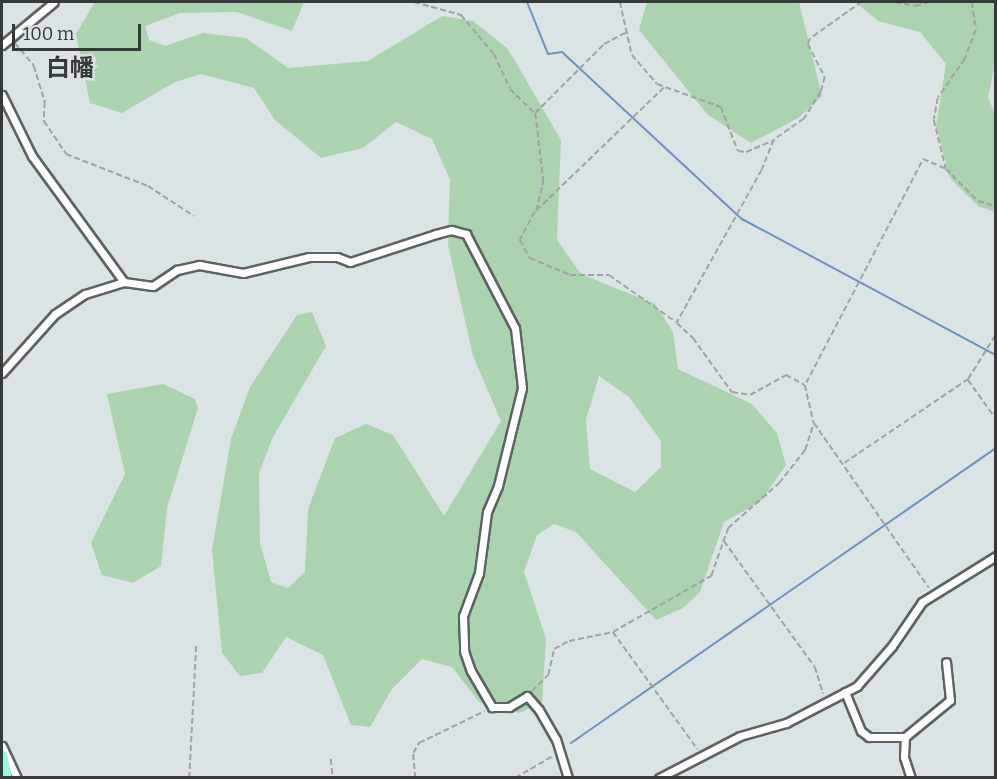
<!DOCTYPE html>
<html>
<head>
<meta charset="utf-8">
<style>
	body { margin:0 }
	#map { position:relative; width:997px; height:779px; overflow:hidden; background:#dbe4e4; font-family:Bitter,"Noto Sans JP",serif }
	div>[style] { position:absolute }
	[style*='--x'] { left:calc(var(--x)*1px); top:calc(var(--y)*1px); width:calc(var(--w)*1px); rotate:calc(var(--a)*1deg) }
	.green>* { inset:0; background:#abd3af }
	.stream>* { height:2px; margin:-1px; padding:0 1px; transform-origin:1px; border-radius:1px; background:#6f91c0 }
	.path>* { height:1.5px; margin-top:-0.75px; transform-origin:0; background:repeating-linear-gradient(90deg,#9ea4a4 0 6px,transparent 0 9px) }
	.roads { filter:drop-shadow(2px 0 #5b6363) drop-shadow(-2px 0 #5b6363) drop-shadow(0 2px #5b6363) drop-shadow(0 -2px #5b6363) }
	.street>* { height:7px; margin:-3.5px; padding:0 3.5px; transform-origin:3.5px; border-radius:3.5px; background:#fff }
	.primary>* { height:10px; margin:-5px; padding:0 5px; transform-origin:5px; border-radius:5px; background:#9bf5e0 }
	span { translate:-50% -50%; white-space:nowrap; text-align:center; line-height:1.15; -webkit-text-stroke:5px #dbe4e4; paint-order:stroke }
	.quarter-label { font-size:24px; color:#363939; font-weight:700 }
	.frame { position:absolute; inset:0; border:3px solid #363939; pointer-events:none }
	.scale { position:absolute; left:12px; top:24px; width:129px; height:27px; box-sizing:border-box; border:3px solid #363939; border-top:0; padding-left:8px; font-size:18px; line-height:21px; white-space:nowrap; color:#363939; -webkit-text-stroke:4px #dbe4e4; paint-order:stroke }
</style>
</head>
<body>
<div id="map">
	<div class="green">
		<div style="clip-path:polygon(evenodd,95px 2px,304px 2px,292px 31px,237px 12px,180px 13px,145px 26px,149px 40px,165px 46px,203px 33px,246px 38px,288px 68px,368px 61px,442px 16px,473px 21px,508px 49px,561px 140px,557px 240px,581px 274px,655px 304px,673px 332px,678px 369px,752px 404px,777px 433px,786px 465px,760px 502px,724px 522px,700px 592px,683px 608px,656px 620px,576px 532px,554px 524px,537px 535px,524px 572px,546px 639px,542px 702px,520px 713px,479px 702px,452px 667px,422px 659px,392px 689px,370px 727px,351px 725px,323px 655px,286px 637px,262px 673px,240px 676px,222px 653px,212px 550px,231px 439px,250px 387px,297px 315px,312px 312px,326px 346px,273px 437px,259px 473px,260px 543px,271px 582px,288px 588px,305px 572px,308px 509px,335px 438px,366px 424px,393px 435px,444px 516px,501px 421px,473px 356px,448px 245px,450px 180px,432px 139px,396px 122px,363px 148px,321px 158px,275px 120px,254px 88px,201px 74px,175px 82px,122px 113px,90px 103px,76px 34px,95px 2px,599px 376px,629px 397px,661px 441px,661px 467px,635px 492px,590px 469px,586px 420px,599px 376px)"></div>
		<div style="clip-path:polygon(647px 2px,799px 2px,822px 96px,798px 118px,751px 143px,708px 115px,639px 30px)"></div>
		<div style="clip-path:polygon(855px 2px,995px 2px,995px 64px,988px 97px,995px 114px,995px 212px,978px 206px,950px 178px,936px 126px,946px 64px,920px 32px,878px 21px)"></div>
		<div style="clip-path:polygon(163px 384px,195px 399px,198px 408px,167px 508px,161px 566px,133px 583px,102px 575px,91px 543px,125px 474px,107px 394px)"></div>
	</div>
	<div class="stream">
		<div style="--x:527;--y:2;--w:56;--a:68"></div>
		<div style="--x:548;--y:54;--w:14;--a:-8"></div>
		<div style="--x:562;--y:52;--w:246;--a:42.9"></div>
		<div style="--x:742;--y:219;--w:288;--a:28.2"></div>
		<div style="--x:571;--y:743;--w:517;--a:-34.77"></div>
	</div>
	<div class="path">
		<div style="--x:414;--y:2;--w:49;--a:15.5"></div>
		<div style="--x:461;--y:15;--w:51;--a:49.8"></div>
		<div style="--x:494;--y:54;--w:38;--a:65"></div>
		<div style="--x:510;--y:89;--w:33;--a:44"></div>
		<div style="--x:620;--y:2;--w:54;--a:77.2"></div>
		<div style="--x:632;--y:55;--w:38;--a:49"></div>
		<div style="--x:657;--y:84;--w:68;--a:19.8"></div>
		<div style="--x:721;--y:107;--w:47;--a:68.9"></div>
		<div style="--x:738;--y:151;--w:8;--a:7"></div>
		<div style="--x:746;--y:152;--w:28;--a:-23"></div>
		<div style="--x:862;--y:2;--w:64;--a:144.6"></div>
		<div style="--x:810;--y:39;--w:5;--a:112"></div>
		<div style="--x:808;--y:44;--w:37;--a:63"></div>
		<div style="--x:825;--y:77;--w:16;--a:105"></div>
		<div style="--x:821;--y:92;--w:32;--a:122"></div>
		<div style="--x:804;--y:119;--w:37;--a:145"></div>
		<div style="--x:774;--y:140;--w:32;--a:112"></div>
		<div style="--x:762;--y:170;--w:175;--a:119.1"></div>
		<div style="--x:677;--y:323;--w:22;--a:43"></div>
		<div style="--x:693;--y:338;--w:67;--a:54.2"></div>
		<div style="--x:732;--y:392;--w:18;--a:9"></div>
		<div style="--x:750;--y:395;--w:41;--a:-29.1"></div>
		<div style="--x:786;--y:375;--w:21;--a:28"></div>
		<div style="--x:805;--y:385;--w:39;--a:77"></div>
		<div style="--x:814;--y:423;--w:201;--a:55.1"></div>
		<div style="--x:895;--y:2;--w:20;--a:11"></div>
		<div style="--x:915;--y:6;--w:16;--a:-15"></div>
		<div style="--x:972;--y:2;--w:28;--a:82"></div>
		<div style="--x:976;--y:30;--w:31;--a:111"></div>
		<div style="--x:965;--y:59;--w:47;--a:124.7"></div>
		<div style="--x:938;--y:98;--w:22;--a:100"></div>
		<div style="--x:934;--y:120;--w:50;--a:76.2"></div>
		<div style="--x:946;--y:169;--w:45;--a:45"></div>
		<div style="--x:978;--y:201;--w:19;--a:16"></div>
		<div style="--x:15;--y:43;--w:30;--a:50"></div>
		<div style="--x:34;--y:66;--w:38;--a:73"></div>
		<div style="--x:45;--y:102;--w:19;--a:93"></div>
		<div style="--x:44;--y:121;--w:40;--a:56"></div>
		<div style="--x:66;--y:154;--w:88;--a:21.3"></div>
		<div style="--x:148;--y:186;--w:55;--a:33.1"></div>
		<div style="--x:664;--y:88;--w:179;--a:136.1"></div>
		<div style="--x:535;--y:212;--w:32;--a:118"></div>
		<div style="--x:520;--y:240;--w:21;--a:61"></div>
		<div style="--x:530;--y:258;--w:43;--a:23"></div>
		<div style="--x:570;--y:275;--w:39;--a:0"></div>
		<div style="--x:609;--y:275;--w:82;--a:35"></div>
		<div style="--x:536;--y:211;--w:30;--a:-76"></div>
		<div style="--x:543;--y:182;--w:69;--a:-96.6"></div>
		<div style="--x:535;--y:113;--w:98;--a:-45"></div>
		<div style="--x:604;--y:44;--w:26;--a:-28"></div>
		<div style="--x:968;--y:380;--w:48;--a:54.3"></div>
		<div style="--x:806;--y:383;--w:253;--a:-62.4"></div>
		<div style="--x:923;--y:159;--w:25;--a:23"></div>
		<div style="--x:844;--y:463;--w:150;--a:-34.1"></div>
		<div style="--x:968;--y:379;--w:53;--a:-58.1"></div>
		<div style="--x:724;--y:541;--w:155;--a:54.2"></div>
		<div style="--x:815;--y:667;--w:28;--a:73"></div>
		<div style="--x:613;--y:632;--w:145;--a:54.2"></div>
		<div style="--x:532;--y:691;--w:23;--a:-45"></div>
		<div style="--x:548;--y:675;--w:27;--a:-77"></div>
		<div style="--x:554;--y:649;--w:17;--a:-28"></div>
		<div style="--x:569;--y:641;--w:45;--a:-11.6"></div>
		<div style="--x:613;--y:632;--w:113;--a:-29.7"></div>
		<div style="--x:711;--y:576;--w:51;--a:-70.5"></div>
		<div style="--x:728;--y:528;--w:68;--a:-41.4"></div>
		<div style="--x:779;--y:483;--w:42;--a:-51.8"></div>
		<div style="--x:805;--y:450;--w:26;--a:-72"></div>
		<div style="--x:331;--y:759;--w:19;--a:84"></div>
		<div style="--x:189;--y:778;--w:133;--a:-87"></div>
		<div style="--x:415;--y:778;--w:25;--a:-95"></div>
		<div style="--x:413;--y:753;--w:12;--a:-59"></div>
		<div style="--x:419;--y:743;--w:73;--a:-25.9"></div>
		<div style="--x:515;--y:778;--w:44;--a:-30.1"></div>
	</div>
	<div class="roads">
		<div class="street">
			<div style="--x:2;--y:45;--w:67;--a:-39.6"></div>
			<div style="--x:2;--y:95;--w:68;--a:63.8"></div>
			<div style="--x:32;--y:156;--w:156;--a:53.9"></div>
			<div style="--x:124;--y:282;--w:29;--a:8"></div>
			<div style="--x:153;--y:286;--w:29;--a:-34"></div>
			<div style="--x:177;--y:270;--w:23;--a:-13"></div>
			<div style="--x:199;--y:265;--w:45;--a:10.3"></div>
			<div style="--x:243;--y:273;--w:68;--a:-13.6"></div>
			<div style="--x:309;--y:257;--w:28;--a:0"></div>
			<div style="--x:337;--y:257;--w:14;--a:21"></div>
			<div style="--x:350;--y:262;--w:90;--a:-18"></div>
			<div style="--x:436;--y:234;--w:16;--a:-15"></div>
			<div style="--x:451;--y:230;--w:16;--a:15"></div>
			<div style="--x:466;--y:234;--w:106;--a:62.5"></div>
			<div style="--x:515;--y:328;--w:60;--a:83.3"></div>
			<div style="--x:522;--y:388;--w:101;--a:103.8"></div>
			<div style="--x:498;--y:486;--w:28;--a:113"></div>
			<div style="--x:487;--y:512;--w:62;--a:97.5"></div>
			<div style="--x:479;--y:573;--w:46;--a:110.4"></div>
			<div style="--x:463;--y:616;--w:35;--a:88"></div>
			<div style="--x:464;--y:651;--w:21;--a:71"></div>
			<div style="--x:471;--y:671;--w:42;--a:59.7"></div>
			<div style="--x:492;--y:707;--w:17;--a:0"></div>
			<div style="--x:509;--y:707;--w:21;--a:-31"></div>
			<div style="--x:527;--y:696;--w:18;--a:49"></div>
			<div style="--x:539;--y:710;--w:34;--a:60"></div>
			<div style="--x:556;--y:739;--w:41;--a:72.9"></div>
			<div style="--x:2;--y:373;--w:79;--a:-48.1"></div>
			<div style="--x:55;--y:314;--w:36;--a:-34"></div>
			<div style="--x:85;--y:294;--w:41;--a:-17.1"></div>
			<div style="--x:845;--y:692;--w:42;--a:67.7"></div>
			<div style="--x:861;--y:731;--w:10;--a:37"></div>
			<div style="--x:869;--y:737;--w:36;--a:0"></div>
			<div style="--x:905;--y:737;--w:20;--a:93"></div>
			<div style="--x:904;--y:757;--w:22;--a:72"></div>
			<div style="--x:905;--y:737;--w:58;--a:-39.4"></div>
			<div style="--x:950;--y:700;--w:38;--a:-96"></div>
			<div style="--x:2;--y:746;--w:35;--a:65"></div>
			<div style="--x:659;--y:778;--w:91;--a:-27.4"></div>
			<div style="--x:740;--y:736;--w:48;--a:-15.8"></div>
			<div style="--x:786;--y:723;--w:80;--a:-27.5"></div>
			<div style="--x:857;--y:686;--w:53;--a:-48.8"></div>
			<div style="--x:892;--y:646;--w:53;--a:-55.7"></div>
			<div style="--x:922;--y:602;--w:87;--a:-31.9"></div>
		</div>
		<div class="primary">
			<div style="--x:2;--y:755;--w:24;--a:78"></div>
		</div>
	</div>
	<div class="quarter-label">
		<span style="left:70px;top:69px">白幡</span>
	</div>
	<div class="frame"></div>
	<div class="scale">100 m</div>
</div>
</body>
</html>
